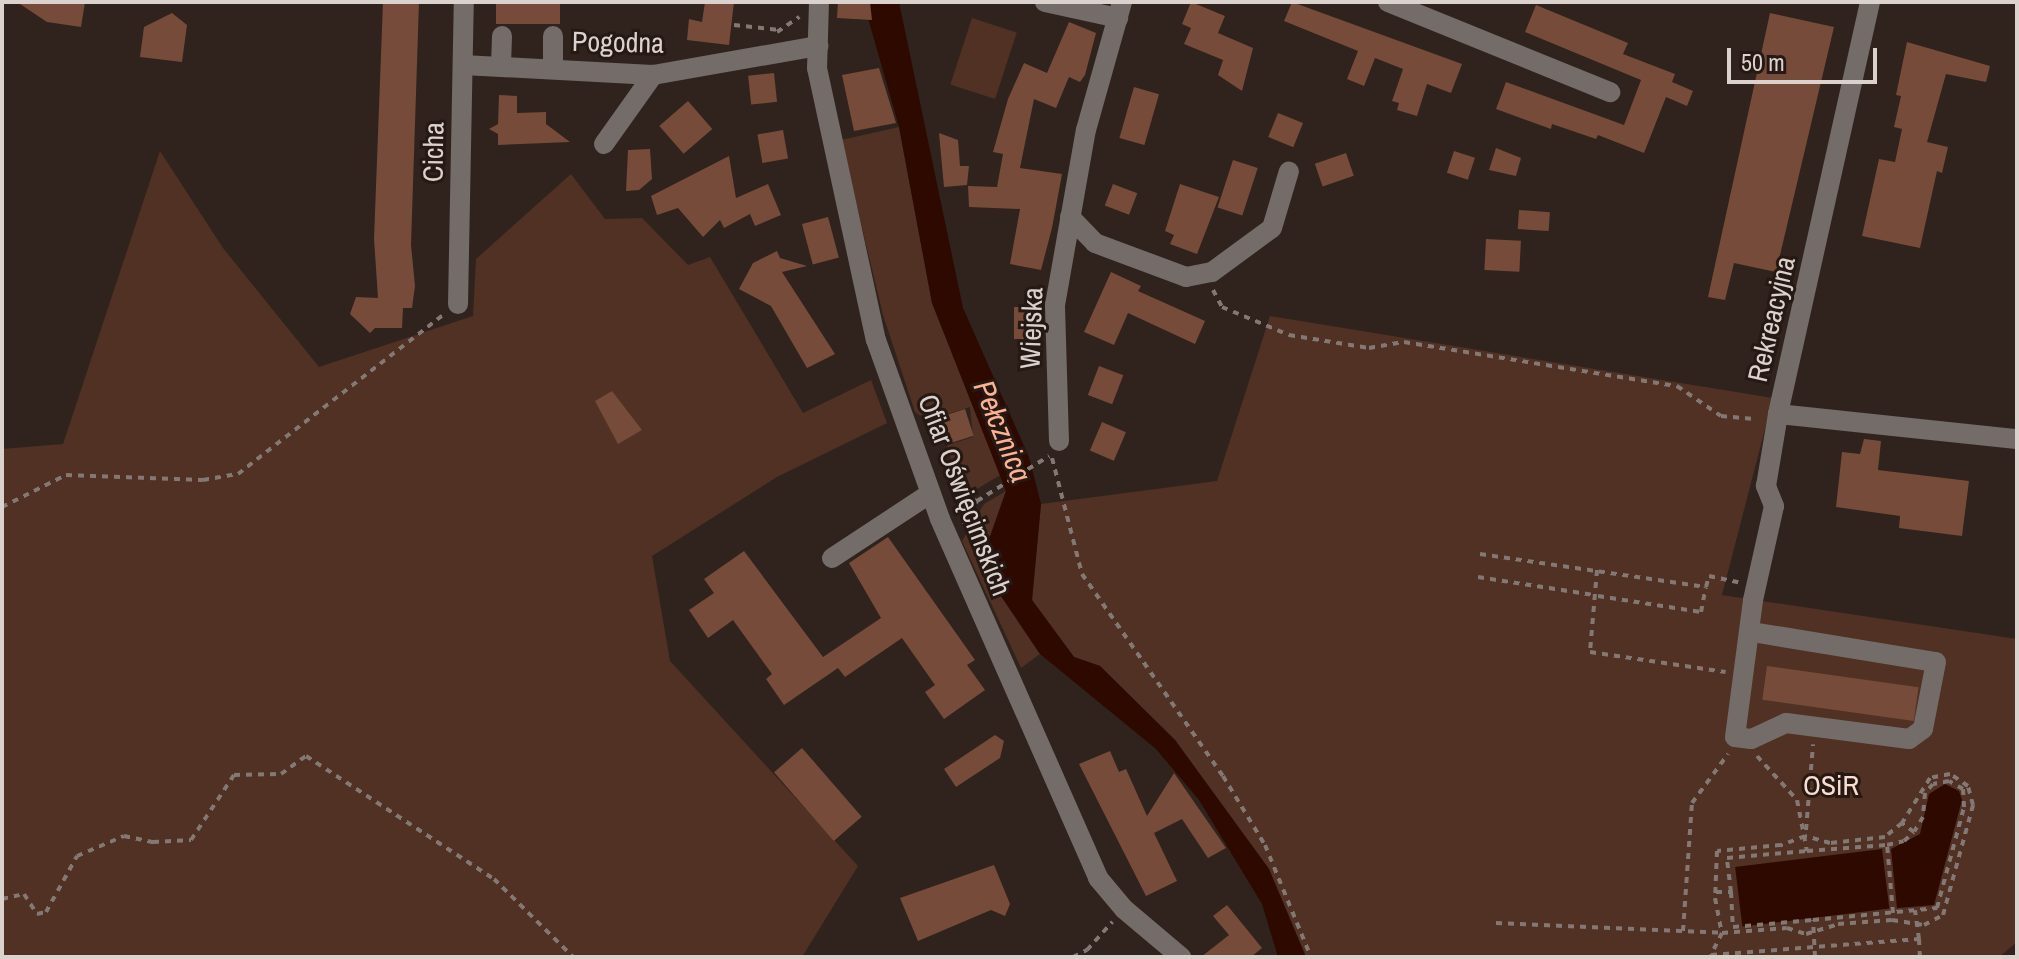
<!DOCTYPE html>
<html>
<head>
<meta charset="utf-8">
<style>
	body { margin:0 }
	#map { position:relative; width:2019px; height:959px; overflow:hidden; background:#30231d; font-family:"Archivo Narrow",sans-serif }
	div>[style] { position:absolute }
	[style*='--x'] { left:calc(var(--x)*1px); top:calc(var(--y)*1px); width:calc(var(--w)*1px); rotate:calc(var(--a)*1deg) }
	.green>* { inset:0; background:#503123; transform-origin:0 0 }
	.water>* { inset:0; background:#2d0900; transform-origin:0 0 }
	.building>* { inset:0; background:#764b39; transform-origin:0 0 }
	.path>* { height:4px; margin-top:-2px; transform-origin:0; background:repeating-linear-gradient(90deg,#837873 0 6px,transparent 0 12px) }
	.minor>* { height:20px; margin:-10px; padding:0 10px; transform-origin:10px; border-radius:10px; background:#736c69 }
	span { translate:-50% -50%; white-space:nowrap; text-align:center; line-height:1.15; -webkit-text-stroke:6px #261914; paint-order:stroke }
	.street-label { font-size:28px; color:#dbd2ce }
	.park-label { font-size:28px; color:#fbdcd0 }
	.water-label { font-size:30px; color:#fcb394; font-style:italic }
	.frame { position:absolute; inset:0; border:4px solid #dbd2ce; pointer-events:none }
	.scale { position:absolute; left:1727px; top:48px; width:150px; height:36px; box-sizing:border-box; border:4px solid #dbd2ce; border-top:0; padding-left:10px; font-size:24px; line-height:28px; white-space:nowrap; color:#dbd2ce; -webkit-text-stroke:6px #261914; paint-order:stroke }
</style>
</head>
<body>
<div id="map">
	<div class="green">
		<div style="left:972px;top:18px;width:47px;height:70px;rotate:18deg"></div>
		<div style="clip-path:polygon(899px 127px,932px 303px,1002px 474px,972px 492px,959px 487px,943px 431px,948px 445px,973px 437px,970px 407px,927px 421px,915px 412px,883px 315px,841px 140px)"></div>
		<div style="clip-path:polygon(160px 151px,223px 248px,319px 367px,473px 316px,476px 259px,571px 174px,605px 219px,642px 218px,688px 265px,710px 257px,803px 413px,871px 380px,887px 423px,777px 477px,652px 556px,670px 661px,858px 866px,802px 957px,2px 957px,2px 449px,63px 444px)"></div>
		<div style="clip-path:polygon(1270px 316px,1773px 398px,1722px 595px,2017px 639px,2017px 942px,1999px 957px,1306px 957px,1269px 869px,1175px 740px,1100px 666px,1074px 657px,1032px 600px,1041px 504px,1217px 481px)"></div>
		<div style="clip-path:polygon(1006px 491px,980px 565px,1040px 654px,1021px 668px,962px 541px,984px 504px)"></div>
	</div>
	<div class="water">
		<div style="clip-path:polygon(869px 2px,899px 2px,963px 308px,1029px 457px,1041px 504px,1032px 600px,1074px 657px,1100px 666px,1175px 740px,1269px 869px,1306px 957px,1278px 957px,1262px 904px,1199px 800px,1156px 749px,1040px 654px,980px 565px,1006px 491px,932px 303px,899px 127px,868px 18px)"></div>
		<div style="clip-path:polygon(1945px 784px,1959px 791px,1962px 800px,1934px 905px,1897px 908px,1891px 849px,1920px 834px,1929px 794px)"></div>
		<div style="left:1882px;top:849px;width:60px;height:148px;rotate:83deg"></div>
	</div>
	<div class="building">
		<div style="clip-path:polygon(17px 2px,85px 2px,81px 27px,47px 22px)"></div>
		<div style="clip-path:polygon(383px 2px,419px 2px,411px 245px,415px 286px,412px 308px,403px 308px,402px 328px,375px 328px,370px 333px,350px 314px,356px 297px,378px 298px,374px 239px)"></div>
		<div style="left:496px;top:2px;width:64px;height:22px"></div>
		<div style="clip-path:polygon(705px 2px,734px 2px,729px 45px,687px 40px,689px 19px,702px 22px)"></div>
		<div style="clip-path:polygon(838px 2px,870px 2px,872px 20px,837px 18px)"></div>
		<div style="clip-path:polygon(1191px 2px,1225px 16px,1218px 33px,1253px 48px,1242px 91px,1218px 75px,1223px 60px,1184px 44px,1191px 28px,1182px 24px)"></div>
		<div style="clip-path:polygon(1292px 2px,1462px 64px,1451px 93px,1427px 84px,1417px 116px,1397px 110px,1399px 103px,1392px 101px,1403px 69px,1375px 58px,1364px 86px,1347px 79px,1358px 51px,1284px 21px)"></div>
		<div style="clip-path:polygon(1536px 5px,1628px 43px,1623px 54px,1675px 74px,1672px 82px,1693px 91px,1687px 106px,1666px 97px,1644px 153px,1598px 135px,1596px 139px,1552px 124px,1551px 129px,1496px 109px,1506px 82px,1624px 125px,1641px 80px,1525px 32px)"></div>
		<div style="clip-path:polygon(172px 13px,187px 25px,182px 62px,140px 57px,144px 27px)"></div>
		<div style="clip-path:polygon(1770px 13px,1834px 27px,1776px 272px,1734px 263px,1725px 300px,1708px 297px)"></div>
		<div style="clip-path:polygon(1069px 22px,1096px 33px,1085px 75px,1080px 82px,1069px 77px,1056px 108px,1034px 99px,1020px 168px,1062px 174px,1052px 228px,1041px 270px,1010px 264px,1020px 209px,969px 207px,968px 186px,997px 187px,1003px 154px,993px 152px,1008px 99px,1024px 63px,1047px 73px)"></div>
		<div style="clip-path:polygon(1907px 42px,1990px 66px,1986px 82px,1946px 74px,1927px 142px,1948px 147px,1942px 173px,1937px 171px,1920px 248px,1862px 236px,1879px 159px,1895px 162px,1902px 129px,1894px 127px,1901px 96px,1896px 95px)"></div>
		<div style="clip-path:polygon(879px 68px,896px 123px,854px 131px,842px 75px)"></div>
		<div style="left:774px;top:73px;width:29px;height:26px;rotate:84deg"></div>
		<div style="left:1134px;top:87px;width:26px;height:53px;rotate:16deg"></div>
		<div style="clip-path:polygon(499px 95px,517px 96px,517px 113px,546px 112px,546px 124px,570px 142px,498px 145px,498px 134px,489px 129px,498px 124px)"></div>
		<div style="left:688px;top:101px;width:37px;height:38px;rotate:49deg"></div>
		<div style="left:1278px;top:113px;width:27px;height:26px;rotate:22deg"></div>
		<div style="left:783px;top:130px;width:29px;height:26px;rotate:80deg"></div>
		<div style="clip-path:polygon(939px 133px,958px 140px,960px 166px,969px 166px,967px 185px,944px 187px)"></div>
		<div style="clip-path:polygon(1496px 148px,1521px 158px,1516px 176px,1489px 170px)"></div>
		<div style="clip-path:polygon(650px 149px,652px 179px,639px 190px,626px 191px,628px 150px)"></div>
		<div style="left:1454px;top:151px;width:22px;height:23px;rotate:18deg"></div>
		<div style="left:1346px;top:153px;width:24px;height:33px;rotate:71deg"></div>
		<div style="clip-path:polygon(729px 156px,736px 198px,768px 184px,781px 215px,755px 226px,750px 214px,724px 228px,720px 220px,703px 237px,678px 208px,657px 215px,651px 196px)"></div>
		<div style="left:1233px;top:160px;width:26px;height:50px;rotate:18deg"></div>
		<div style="left:1113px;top:184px;width:26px;height:23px;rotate:21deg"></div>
		<div style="clip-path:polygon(1180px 184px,1219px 197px,1197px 254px,1170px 244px,1174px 235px,1165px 231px)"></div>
		<div style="left:1519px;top:210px;width:31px;height:19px;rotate:4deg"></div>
		<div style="left:828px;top:217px;width:42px;height:27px;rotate:75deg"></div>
		<div style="left:1486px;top:239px;width:35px;height:31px;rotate:3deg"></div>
		<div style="clip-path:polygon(777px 251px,780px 258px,807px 266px,782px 272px,835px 354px,807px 368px,771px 306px,739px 289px,753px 263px)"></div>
		<div style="clip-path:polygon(1111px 272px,1141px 286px,1138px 291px,1205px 321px,1195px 344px,1128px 313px,1114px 345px,1084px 332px)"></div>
		<div style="left:1014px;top:307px;width:19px;height:32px"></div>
		<div style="left:1099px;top:366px;width:26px;height:31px;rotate:21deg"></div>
		<div style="clip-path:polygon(612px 391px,642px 430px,618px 444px,595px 401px)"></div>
		<div style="left:965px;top:409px;width:28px;height:28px;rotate:72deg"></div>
		<div style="left:1102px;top:422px;width:26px;height:31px;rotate:23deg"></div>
		<div style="clip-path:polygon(1864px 439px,1881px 441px,1878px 470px,1969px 481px,1962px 536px,1899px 528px,1900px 516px,1836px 507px,1842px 452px,1860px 454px)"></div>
		<div style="clip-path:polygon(888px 537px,975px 660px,967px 665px,985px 690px,944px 719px,925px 692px,935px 685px,902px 638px,845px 677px,838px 668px,784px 705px,766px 679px,772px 674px,733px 620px,708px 638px,689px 610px,714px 593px,704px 579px,744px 551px,823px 657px,881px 618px,849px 563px)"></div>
		<div style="left:1767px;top:666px;width:153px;height:34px;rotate:8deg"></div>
		<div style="clip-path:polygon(995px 735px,1004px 741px,1000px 758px,956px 787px,944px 769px)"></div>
		<div style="left:802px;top:748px;width:91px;height:37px;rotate:49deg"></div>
		<div style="clip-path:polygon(1110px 751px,1119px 772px,1126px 769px,1147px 816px,1174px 773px,1226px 848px,1208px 858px,1182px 819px,1154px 833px,1177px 881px,1146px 896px,1079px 764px)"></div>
		<div style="clip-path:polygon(994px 865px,1010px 904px,1005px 916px,991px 910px,918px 941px,900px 898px)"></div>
		<div style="clip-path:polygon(1227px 905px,1262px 948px,1251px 957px,1201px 957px,1229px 935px,1213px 916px)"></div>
	</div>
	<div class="path">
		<div style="--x:734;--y:25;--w:45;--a:6.3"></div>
		<div style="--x:777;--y:32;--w:27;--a:-34"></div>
		<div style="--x:1213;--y:290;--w:19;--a:62"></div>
		<div style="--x:1222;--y:307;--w:73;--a:22.7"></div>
		<div style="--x:1289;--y:335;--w:81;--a:9.2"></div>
		<div style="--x:1369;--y:348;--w:36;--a:-10"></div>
		<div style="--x:1404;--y:342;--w:277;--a:9.2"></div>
		<div style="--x:1677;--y:386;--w:53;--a:34.3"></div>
		<div style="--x:1721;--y:416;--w:36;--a:5"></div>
		<div style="--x:1052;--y:458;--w:120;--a:75.5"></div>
		<div style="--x:1082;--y:574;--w:246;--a:55.1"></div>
		<div style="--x:1223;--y:776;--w:81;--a:58.7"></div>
		<div style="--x:1265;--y:845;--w:121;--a:67.7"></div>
		<div style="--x:952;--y:491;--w:27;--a:22"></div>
		<div style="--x:2;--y:507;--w:72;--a:-26.6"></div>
		<div style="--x:66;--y:475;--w:137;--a:2.1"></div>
		<div style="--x:203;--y:480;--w:36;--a:-10"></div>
		<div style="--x:238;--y:474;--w:259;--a:-37.8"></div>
		<div style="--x:964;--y:525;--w:27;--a:-62"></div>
		<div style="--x:977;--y:501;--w:85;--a:-32"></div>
		<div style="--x:1480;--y:554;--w:228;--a:8.3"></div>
		<div style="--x:1706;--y:587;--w:11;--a:-75"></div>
		<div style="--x:1709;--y:576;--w:30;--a:12"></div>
		<div style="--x:1597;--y:570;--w:82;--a:94.9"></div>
		<div style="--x:1590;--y:652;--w:137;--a:8.4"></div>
		<div style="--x:1478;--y:577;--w:117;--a:8.8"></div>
		<div style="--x:1598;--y:596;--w:104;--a:8.8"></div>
		<div style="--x:1701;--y:612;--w:25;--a:-79"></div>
		<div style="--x:1757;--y:756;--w:59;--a:47.7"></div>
		<div style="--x:1797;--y:800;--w:52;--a:78.9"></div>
		<div style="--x:1807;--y:851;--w:80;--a:-4.3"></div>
		<div style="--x:1806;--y:830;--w:86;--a:-85.3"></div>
		<div style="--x:1716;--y:892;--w:15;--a:0"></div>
		<div style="--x:1731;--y:892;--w:34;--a:-97"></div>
		<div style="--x:1727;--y:858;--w:80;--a:-5"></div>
		<div style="--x:1731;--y:892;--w:35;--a:87"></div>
		<div style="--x:1733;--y:927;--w:80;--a:-5"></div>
		<div style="--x:2;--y:899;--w:23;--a:-13"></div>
		<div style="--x:24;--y:894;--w:24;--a:57"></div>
		<div style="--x:37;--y:914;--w:9;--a:-13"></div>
		<div style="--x:46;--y:912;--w:64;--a:-61"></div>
		<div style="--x:77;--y:856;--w:51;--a:-23.1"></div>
		<div style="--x:124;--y:836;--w:30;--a:12"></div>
		<div style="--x:153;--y:842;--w:38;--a:-3"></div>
		<div style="--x:191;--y:840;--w:78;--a:-56.5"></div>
		<div style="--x:234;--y:775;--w:47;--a:-1.2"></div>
		<div style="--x:281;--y:774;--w:31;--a:-36"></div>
		<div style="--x:306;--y:756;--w:225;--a:33.2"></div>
		<div style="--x:494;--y:879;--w:111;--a:44.6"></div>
		<div style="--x:1893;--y:913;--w:68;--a:-95"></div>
		<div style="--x:1887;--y:845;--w:17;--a:-13"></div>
		<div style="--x:1904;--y:841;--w:13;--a:-42"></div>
		<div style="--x:1496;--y:923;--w:226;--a:2.5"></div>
		<div style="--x:1722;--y:933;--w:65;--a:-4.4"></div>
		<div style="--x:1787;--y:928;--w:20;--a:18"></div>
		<div style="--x:1806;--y:934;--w:34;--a:-17"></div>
		<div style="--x:1838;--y:924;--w:54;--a:-4.2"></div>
		<div style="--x:1892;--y:920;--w:32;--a:9"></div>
		<div style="--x:1924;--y:925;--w:21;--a:-28"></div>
		<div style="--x:1943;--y:915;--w:114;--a:-74.7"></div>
		<div style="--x:1973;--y:805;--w:20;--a:-105"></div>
		<div style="--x:1968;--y:786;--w:22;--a:-146"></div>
		<div style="--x:1950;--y:774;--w:20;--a:169"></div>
		<div style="--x:1930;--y:778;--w:53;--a:121.9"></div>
		<div style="--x:1902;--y:823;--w:22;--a:141"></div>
		<div style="--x:1885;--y:837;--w:55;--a:173.8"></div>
		<div style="--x:1830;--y:843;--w:26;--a:-164"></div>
		<div style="--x:1805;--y:836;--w:26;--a:159"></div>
		<div style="--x:1781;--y:845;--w:64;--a:174.6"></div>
		<div style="--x:1717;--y:851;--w:47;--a:92.4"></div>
		<div style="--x:1715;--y:898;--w:36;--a:79"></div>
		<div style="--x:1722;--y:933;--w:25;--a:117"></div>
		<div style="--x:1683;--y:931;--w:128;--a:-86"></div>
		<div style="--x:1692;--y:803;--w:61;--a:-53.7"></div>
		<div style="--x:1919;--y:939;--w:18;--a:87"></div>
		<div style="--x:1711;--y:955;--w:209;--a:-4.4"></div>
		<div style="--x:1919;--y:939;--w:29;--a:-98"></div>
		<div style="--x:1073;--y:957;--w:16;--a:-27"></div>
		<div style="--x:1087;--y:950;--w:38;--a:-48"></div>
		<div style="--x:1815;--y:957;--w:37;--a:-93"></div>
		<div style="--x:1813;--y:920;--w:125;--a:-5.5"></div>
		<div style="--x:1937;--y:908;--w:105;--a:-75"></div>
		<div style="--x:1964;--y:807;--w:18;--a:-93"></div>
		<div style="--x:1963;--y:789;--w:16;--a:-150"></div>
		<div style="--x:1949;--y:781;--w:16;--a:169"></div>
		<div style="--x:1933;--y:784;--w:12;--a:132"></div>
		<div style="--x:1925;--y:793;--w:24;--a:95"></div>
		<div style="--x:1923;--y:817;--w:17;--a:121"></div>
		<div style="--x:1914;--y:832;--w:15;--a:-143"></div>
	</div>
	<div class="minor">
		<div style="--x:819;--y:2;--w:66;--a:91.7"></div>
		<div style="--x:817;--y:68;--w:278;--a:77.8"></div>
		<div style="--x:876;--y:340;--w:190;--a:70.3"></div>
		<div style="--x:940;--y:519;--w:392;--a:66.2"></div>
		<div style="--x:1098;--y:878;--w:40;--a:50"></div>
		<div style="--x:1124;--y:909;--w:75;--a:40.1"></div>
		<div style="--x:1045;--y:2;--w:75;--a:12.4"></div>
		<div style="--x:1388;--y:2;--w:240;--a:22.1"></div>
		<div style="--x:1870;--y:2;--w:422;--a:102.6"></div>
		<div style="--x:1778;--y:414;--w:240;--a:6"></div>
		<div style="--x:463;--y:65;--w:190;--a:3"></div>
		<div style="--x:653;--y:75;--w:168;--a:-10"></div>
		<div style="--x:501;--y:65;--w:29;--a:-88"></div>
		<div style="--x:553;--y:68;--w:32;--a:-90"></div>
		<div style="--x:604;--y:144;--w:85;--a:-54.6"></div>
		<div style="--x:1070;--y:217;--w:36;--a:46"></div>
		<div style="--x:1095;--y:243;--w:97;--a:20.5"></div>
		<div style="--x:1186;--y:277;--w:26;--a:-11"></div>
		<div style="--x:1212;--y:272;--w:74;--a:-36.3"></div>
		<div style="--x:1272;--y:228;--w:59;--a:-73.4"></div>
		<div style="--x:458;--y:304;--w:302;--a:-88.9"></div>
		<div style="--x:1059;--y:441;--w:136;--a:-91.7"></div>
		<div style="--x:1055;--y:305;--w:178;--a:-80"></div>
		<div style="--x:1086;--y:130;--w:133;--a:-74.3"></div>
		<div style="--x:832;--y:558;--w:118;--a:-33.3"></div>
		<div style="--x:1752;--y:632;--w:186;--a:9.3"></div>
		<div style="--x:1936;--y:662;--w:68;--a:101"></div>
		<div style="--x:1923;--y:729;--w:17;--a:144"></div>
		<div style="--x:1909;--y:739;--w:124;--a:-172.6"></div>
		<div style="--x:1786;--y:723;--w:38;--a:155"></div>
		<div style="--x:1751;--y:739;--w:16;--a:-173"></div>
		<div style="--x:1735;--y:737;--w:138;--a:-82.5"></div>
		<div style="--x:1753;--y:600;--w:96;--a:-77.4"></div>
		<div style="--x:1774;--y:506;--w:22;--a:-112"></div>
		<div style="--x:1766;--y:486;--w:73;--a:-80.5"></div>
	</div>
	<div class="street-label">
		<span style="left:618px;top:42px;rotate:1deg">Pogodna</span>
		<span style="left:433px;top:152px;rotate:-89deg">Cicha</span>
		<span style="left:1771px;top:319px;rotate:-77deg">Rekreacyjna</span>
		<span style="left:1031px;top:328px;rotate:-88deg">Wiejska</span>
		<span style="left:965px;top:495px;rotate:69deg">Ofiar Oświęcimskich</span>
	</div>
	<div class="park-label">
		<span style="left:1831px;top:785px">OSiR</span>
	</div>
	<div class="water-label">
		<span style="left:1003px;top:431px;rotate:68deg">Pełcznica</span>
	</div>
	<div class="frame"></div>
	<div class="scale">50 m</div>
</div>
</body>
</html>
